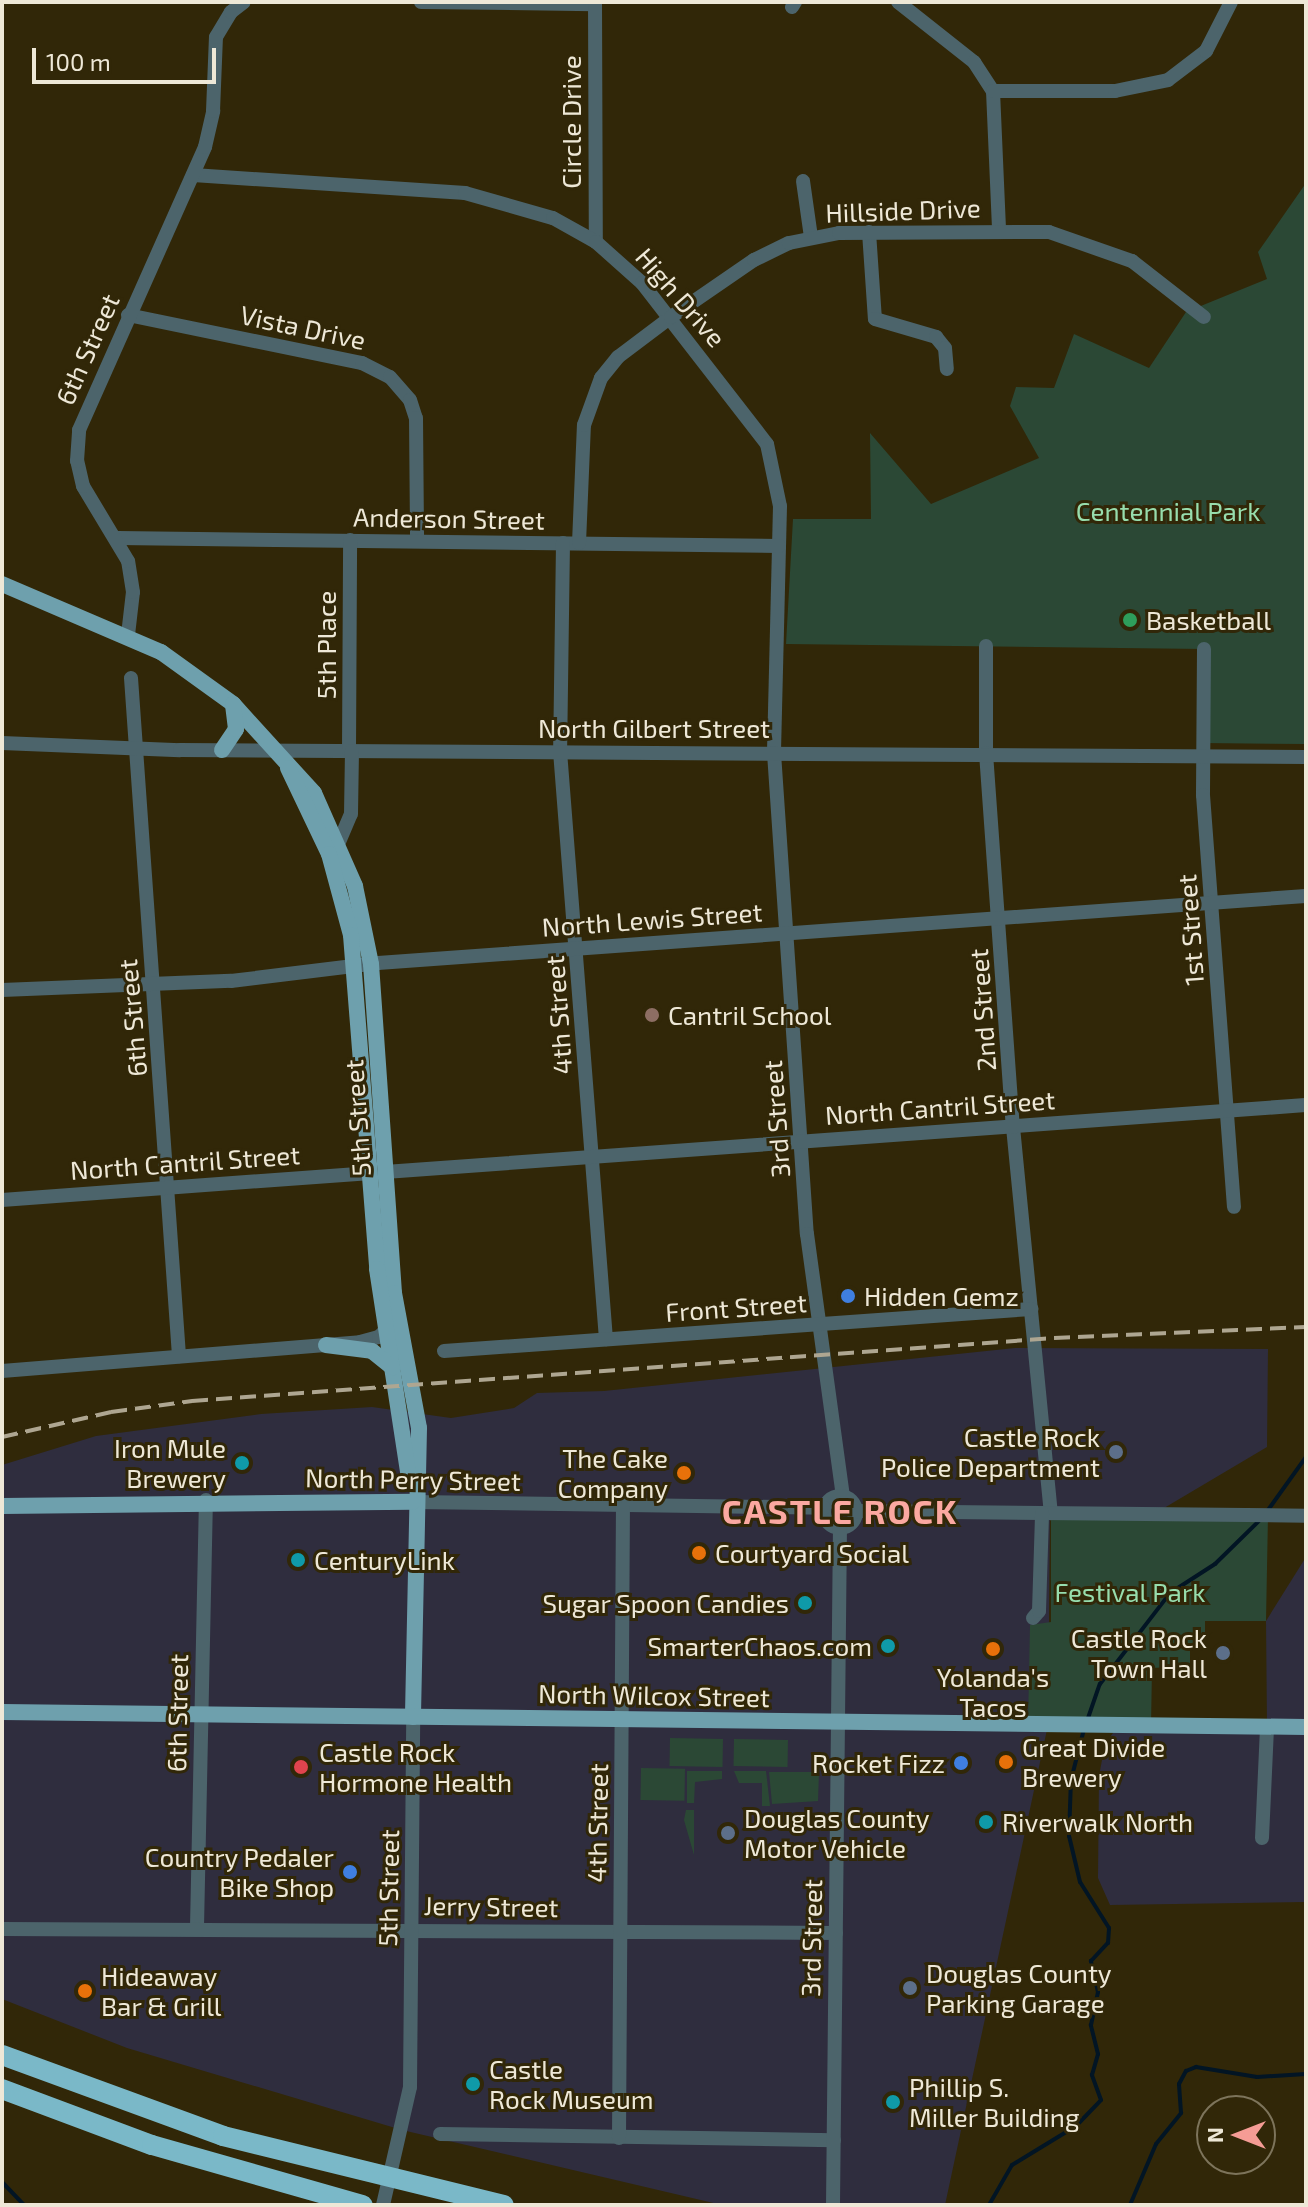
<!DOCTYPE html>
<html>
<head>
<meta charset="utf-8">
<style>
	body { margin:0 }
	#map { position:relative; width:1308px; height:2207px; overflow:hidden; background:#312708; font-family:"Exo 2",sans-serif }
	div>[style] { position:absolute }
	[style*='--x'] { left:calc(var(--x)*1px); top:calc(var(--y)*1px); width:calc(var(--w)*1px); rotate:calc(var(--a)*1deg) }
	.commercial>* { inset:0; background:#2f2d3e }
	.green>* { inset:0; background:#2b4835; transform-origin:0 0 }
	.stream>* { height:4px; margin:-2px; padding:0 2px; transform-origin:2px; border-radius:2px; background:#021524 }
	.minor>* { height:14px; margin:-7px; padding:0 7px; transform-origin:7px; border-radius:7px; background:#4c646b }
	.minor>.ring { margin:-7px; padding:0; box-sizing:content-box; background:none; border:14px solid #4c646b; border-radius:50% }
	.major>* { height:16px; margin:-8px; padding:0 8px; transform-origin:8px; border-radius:8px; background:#6ea0ad }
	.highway>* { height:20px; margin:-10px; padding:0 10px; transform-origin:10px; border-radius:10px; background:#7ab8c8 }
	.rail>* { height:4px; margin-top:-2px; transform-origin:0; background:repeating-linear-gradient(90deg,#aea691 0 16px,transparent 0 24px) }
	.dots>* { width:22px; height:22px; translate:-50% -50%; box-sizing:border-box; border:4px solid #312708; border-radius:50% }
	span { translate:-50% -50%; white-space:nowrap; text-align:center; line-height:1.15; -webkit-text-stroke:6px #312708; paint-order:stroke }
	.street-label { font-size:26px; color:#eee8d7 }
	.park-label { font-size:26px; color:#97ddad }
	.poi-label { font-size:26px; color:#eee8d7 }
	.left { translate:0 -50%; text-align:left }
	.right { translate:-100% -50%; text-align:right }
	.district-label { font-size:34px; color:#fba8a1; font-weight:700; letter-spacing:2px }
	.frame { position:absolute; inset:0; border:4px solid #eee8d7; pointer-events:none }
	.north { position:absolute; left:1196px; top:2095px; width:80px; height:80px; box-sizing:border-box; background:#312708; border:2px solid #7d745b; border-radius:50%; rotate:270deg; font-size:22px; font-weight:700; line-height:32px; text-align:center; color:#eee8d7 }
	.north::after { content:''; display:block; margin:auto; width:28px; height:36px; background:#f59c95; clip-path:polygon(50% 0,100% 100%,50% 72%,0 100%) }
	.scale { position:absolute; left:32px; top:48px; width:184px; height:36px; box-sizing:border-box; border:4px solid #eee8d7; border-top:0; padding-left:10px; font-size:24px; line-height:28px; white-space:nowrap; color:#eee8d7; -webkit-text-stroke:6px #312708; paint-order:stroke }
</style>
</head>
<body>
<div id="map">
	<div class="commercial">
		<div style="clip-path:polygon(1015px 1348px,1268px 1349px,1267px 1447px,1154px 1514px,1050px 1511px,1048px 1725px,945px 2205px,722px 2205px,402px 2130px,127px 2048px,2px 1999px,2px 1465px,96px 1436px,261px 1414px,372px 1407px,451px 1418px,514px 1408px,537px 1393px,604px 1391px)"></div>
		<div style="clip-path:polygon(1306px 1557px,1306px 1902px,1110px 1905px,1098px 1878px,1099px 1776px,1105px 1744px,1118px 1726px,1267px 1727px,1266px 1621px)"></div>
	</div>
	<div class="green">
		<div style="clip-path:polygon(1306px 183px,1306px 744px,1202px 743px,1204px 649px,786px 644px,793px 519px,871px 519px,870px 433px,931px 504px,1039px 458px,1010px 406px,1016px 387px,1054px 388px,1074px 334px,1149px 368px,1186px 312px,1267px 279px,1258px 252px)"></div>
		<div style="clip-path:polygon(1051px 1513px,1268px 1516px,1266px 1621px,1205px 1621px,1205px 1646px,1190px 1646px,1190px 1666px,1152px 1668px,1151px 1726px,1028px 1725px,1030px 1625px,1051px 1622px)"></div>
		<div style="left:670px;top:1738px;width:53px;height:28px;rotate:1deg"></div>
		<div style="left:734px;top:1739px;width:54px;height:27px;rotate:1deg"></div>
		<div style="left:641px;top:1768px;width:44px;height:32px;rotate:1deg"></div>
		<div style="clip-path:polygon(687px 1771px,722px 1771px,722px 1779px,695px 1782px,694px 1803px,687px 1803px)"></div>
		<div style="clip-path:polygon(734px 1771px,766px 1771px,770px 1806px,762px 1806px,762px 1783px,739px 1783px)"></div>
		<div style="clip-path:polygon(769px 1772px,819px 1772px,818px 1801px,772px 1804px)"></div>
		<div style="clip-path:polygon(686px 1810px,694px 1810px,694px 1855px,684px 1820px)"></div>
	</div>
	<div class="stream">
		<div style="--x:1268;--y:1510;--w:65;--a:-54.4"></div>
		<div style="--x:1087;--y:1721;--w:39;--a:-71"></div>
		<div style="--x:1100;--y:1684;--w:115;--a:-52.4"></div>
		<div style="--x:1170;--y:1593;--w:54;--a:-32.8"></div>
		<div style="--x:1215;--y:1564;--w:63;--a:-44.4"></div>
		<div style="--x:2;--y:2182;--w:32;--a:46"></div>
		<div style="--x:989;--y:2205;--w:46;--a:-60.1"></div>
		<div style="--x:1012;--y:2165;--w:75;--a:-31.4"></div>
		<div style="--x:1076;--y:2126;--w:36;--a:-46"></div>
		<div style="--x:1101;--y:2100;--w:27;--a:-110"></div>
		<div style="--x:1092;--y:2075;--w:22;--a:-74"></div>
		<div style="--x:1098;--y:2054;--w:30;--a:-104"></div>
		<div style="--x:1091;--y:2025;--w:34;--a:-78"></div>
		<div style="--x:1098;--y:1992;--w:32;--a:-103"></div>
		<div style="--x:1091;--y:1961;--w:25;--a:-47"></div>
		<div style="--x:1108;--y:1943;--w:15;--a:-86"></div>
		<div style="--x:1109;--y:1928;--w:54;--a:-122.2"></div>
		<div style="--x:1080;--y:1882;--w:47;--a:-103.4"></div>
		<div style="--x:1069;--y:1836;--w:56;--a:-88"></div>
		<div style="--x:1071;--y:1780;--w:53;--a:-75.7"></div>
		<div style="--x:1130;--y:2205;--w:66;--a:-66.9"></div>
		<div style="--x:1156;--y:2144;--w:40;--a:-51"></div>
		<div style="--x:1181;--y:2113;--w:29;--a:-94"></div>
		<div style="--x:1179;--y:2084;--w:15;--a:-62"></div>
		<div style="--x:1186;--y:2071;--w:11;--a:-22"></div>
		<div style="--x:1196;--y:2067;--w:62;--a:9.3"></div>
		<div style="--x:1257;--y:2077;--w:49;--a:-3.5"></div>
	</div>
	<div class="minor">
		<div style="--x:421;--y:2;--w:174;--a:0.7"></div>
		<div style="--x:595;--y:2;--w:240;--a:89.8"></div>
		<div style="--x:898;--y:2;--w:97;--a:38.3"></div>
		<div style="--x:974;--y:62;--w:35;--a:57"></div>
		<div style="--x:993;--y:91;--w:140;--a:87.5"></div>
		<div style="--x:792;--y:7;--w:6;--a:-59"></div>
		<div style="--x:993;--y:91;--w:122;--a:0"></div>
		<div style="--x:1115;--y:91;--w:54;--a:-11.7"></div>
		<div style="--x:1168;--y:80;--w:48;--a:-37.3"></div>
		<div style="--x:1206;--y:51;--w:55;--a:-63"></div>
		<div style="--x:193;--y:175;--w:273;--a:3.8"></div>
		<div style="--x:465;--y:193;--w:91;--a:15.9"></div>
		<div style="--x:553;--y:218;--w:49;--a:29.2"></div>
		<div style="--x:596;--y:242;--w:62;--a:41.7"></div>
		<div style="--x:642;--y:283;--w:204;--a:52.2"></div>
		<div style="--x:767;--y:444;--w:63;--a:78.2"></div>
		<div style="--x:780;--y:506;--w:247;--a:91.4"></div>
		<div style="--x:774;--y:753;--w:482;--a:86.1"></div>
		<div style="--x:807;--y:1234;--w:264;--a:82.2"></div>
		<div style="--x:803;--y:181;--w:57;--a:81.9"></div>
		<div style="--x:869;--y:232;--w:87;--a:86.1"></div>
		<div style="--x:875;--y:319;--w:64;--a:16.4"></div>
		<div style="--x:936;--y:337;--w:14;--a:51"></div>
		<div style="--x:945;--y:348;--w:21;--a:85"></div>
		<div style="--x:128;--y:315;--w:239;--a:11.6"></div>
		<div style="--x:362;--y:363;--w:31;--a:27"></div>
		<div style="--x:390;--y:377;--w:30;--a:49"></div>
		<div style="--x:410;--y:400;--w:19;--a:72"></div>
		<div style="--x:416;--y:418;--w:123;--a:89.5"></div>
		<div style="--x:118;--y:538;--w:661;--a:0.69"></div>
		<div style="--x:563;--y:543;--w:208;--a:90.8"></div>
		<div style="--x:560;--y:751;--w:590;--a:85.53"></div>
		<div style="--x:579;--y:543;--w:118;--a:-87.6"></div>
		<div style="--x:584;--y:425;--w:50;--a:-70.1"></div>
		<div style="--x:601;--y:378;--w:27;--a:-51"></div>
		<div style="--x:618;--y:357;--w:66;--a:-37"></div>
		<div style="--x:671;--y:317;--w:101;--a:-34.5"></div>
		<div style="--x:754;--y:260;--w:39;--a:-26"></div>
		<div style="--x:789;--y:243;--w:51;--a:-11.3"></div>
		<div style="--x:839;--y:233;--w:210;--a:-0.3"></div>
		<div style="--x:1049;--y:232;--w:88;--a:19.3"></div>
		<div style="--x:1132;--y:261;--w:91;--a:37.9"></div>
		<div style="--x:128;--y:635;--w:43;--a:-83.4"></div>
		<div style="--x:133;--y:592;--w:31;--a:-99"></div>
		<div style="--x:128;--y:561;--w:87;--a:-121"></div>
		<div style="--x:83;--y:486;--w:26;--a:-103"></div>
		<div style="--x:77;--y:461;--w:31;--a:-86"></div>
		<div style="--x:79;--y:430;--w:310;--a:-66"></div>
		<div style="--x:205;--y:147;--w:37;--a:-77"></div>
		<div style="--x:213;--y:111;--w:74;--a:-87.7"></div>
		<div style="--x:216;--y:37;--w:29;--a:-59"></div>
		<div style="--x:231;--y:12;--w:16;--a:-38"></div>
		<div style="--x:986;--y:646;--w:107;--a:90"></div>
		<div style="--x:986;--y:753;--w:375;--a:85.9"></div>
		<div style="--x:1013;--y:1127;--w:388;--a:84.4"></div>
		<div style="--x:1204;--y:649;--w:146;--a:90.4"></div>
		<div style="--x:1203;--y:795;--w:413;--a:85.7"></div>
		<div style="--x:131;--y:678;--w:680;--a:85.95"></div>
		<div style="--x:2;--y:743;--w:178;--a:2.3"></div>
		<div style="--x:180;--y:750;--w:1126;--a:0.36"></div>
		<div style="--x:349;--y:751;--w:211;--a:-89.7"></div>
		<div style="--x:339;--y:842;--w:30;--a:-67"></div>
		<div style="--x:351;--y:814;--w:63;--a:-89.1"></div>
		<div style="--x:2;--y:990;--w:229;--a:-2.3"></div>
		<div style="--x:231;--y:981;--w:148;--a:-7"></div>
		<div style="--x:378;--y:963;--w:930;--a:-4.13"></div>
		<div style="--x:385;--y:1172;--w:923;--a:-4.16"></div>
		<div style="--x:2;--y:1200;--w:370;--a:-4.2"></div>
		<div style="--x:444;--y:1351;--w:589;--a:-4.09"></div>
		<div style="--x:2;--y:1371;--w:359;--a:-4.6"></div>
		<div style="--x:360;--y:1342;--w:20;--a:-15"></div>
		<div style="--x:379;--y:1337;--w:16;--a:-47"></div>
		<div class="ring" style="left:824px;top:1496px;width:18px;height:18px"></div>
		<div style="--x:413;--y:1502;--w:411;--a:0.8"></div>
		<div style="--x:856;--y:1511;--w:450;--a:0.6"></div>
		<div style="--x:1033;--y:1618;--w:9;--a:-49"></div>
		<div style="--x:1039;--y:1611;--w:98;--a:-88.2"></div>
		<div style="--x:1262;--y:1838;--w:111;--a:-87.4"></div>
		<div style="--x:197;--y:1927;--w:427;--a:-88.8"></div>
		<div style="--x:2;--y:1929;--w:834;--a:0.27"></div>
		<div style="--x:440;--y:2134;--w:394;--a:0.9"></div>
		<div style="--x:619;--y:2138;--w:629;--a:-89.64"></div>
		<div style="--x:383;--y:2205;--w:121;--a:-77.1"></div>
		<div style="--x:410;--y:2087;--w:370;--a:-89.5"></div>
		<div style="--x:833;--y:2205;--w:677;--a:-89.41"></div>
	</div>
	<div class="major">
		<div style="--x:2;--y:584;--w:173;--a:23.2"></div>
		<div style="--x:161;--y:652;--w:89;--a:35.8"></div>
		<div style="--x:233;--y:704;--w:120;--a:47.7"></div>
		<div style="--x:314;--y:793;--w:102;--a:66.2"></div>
		<div style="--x:355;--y:886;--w:80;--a:78.4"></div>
		<div style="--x:371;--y:964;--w:330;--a:86"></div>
		<div style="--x:394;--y:1293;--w:137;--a:79.5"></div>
		<div style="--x:419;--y:1428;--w:289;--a:91.2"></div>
		<div style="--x:222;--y:750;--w:25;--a:-56"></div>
		<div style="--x:236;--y:729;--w:25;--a:-97"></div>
		<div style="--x:288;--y:768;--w:95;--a:64.5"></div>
		<div style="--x:329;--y:854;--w:84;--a:74.8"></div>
		<div style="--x:351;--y:935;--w:335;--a:85.5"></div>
		<div style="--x:377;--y:1269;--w:210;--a:81.3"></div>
		<div style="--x:326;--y:1345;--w:46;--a:7.4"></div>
		<div style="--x:372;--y:1351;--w:26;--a:39"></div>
		<div style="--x:2;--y:1506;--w:411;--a:-0.6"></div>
		<div style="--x:2;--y:1712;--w:1304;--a:0.66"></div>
	</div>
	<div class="highway">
		<div style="--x:2;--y:2055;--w:235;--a:20.1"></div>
		<div style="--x:223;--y:2136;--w:289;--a:13.8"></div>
		<div style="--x:2;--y:2089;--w:160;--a:20.5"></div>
		<div style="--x:152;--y:2145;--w:219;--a:15.9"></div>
	</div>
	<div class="rail">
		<div style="--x:2;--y:1437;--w:112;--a:-12.9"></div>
		<div style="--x:111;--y:1412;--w:82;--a:-7.7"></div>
		<div style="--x:192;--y:1401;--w:864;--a:-4.18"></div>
		<div style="--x:1054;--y:1338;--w:252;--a:-2.5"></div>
	</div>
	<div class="dots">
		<div style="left:1130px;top:620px;background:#2e9e5b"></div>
		<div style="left:652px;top:1015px;background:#8d6e63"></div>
		<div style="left:848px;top:1296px;background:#3f7fe0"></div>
		<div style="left:1116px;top:1452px;background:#5c6f8a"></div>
		<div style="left:242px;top:1463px;background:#0f9aa8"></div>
		<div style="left:684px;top:1473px;background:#e8710a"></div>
		<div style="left:699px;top:1553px;background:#e8710a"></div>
		<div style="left:298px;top:1560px;background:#0f9aa8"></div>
		<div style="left:805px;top:1603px;background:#0f9aa8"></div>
		<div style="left:888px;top:1646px;background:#0f9aa8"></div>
		<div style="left:993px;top:1649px;background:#e8710a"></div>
		<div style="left:1223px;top:1653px;background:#5c6f8a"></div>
		<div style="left:1006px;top:1762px;background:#e8710a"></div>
		<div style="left:961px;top:1763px;background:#3f7fe0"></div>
		<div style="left:301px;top:1767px;background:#e0444e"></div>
		<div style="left:986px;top:1822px;background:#0f9aa8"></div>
		<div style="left:728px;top:1833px;background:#5c6f8a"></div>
		<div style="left:350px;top:1872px;background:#3f7fe0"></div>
		<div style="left:910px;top:1988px;background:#5c6f8a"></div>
		<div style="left:85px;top:1991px;background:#e8710a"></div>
		<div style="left:473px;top:2084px;background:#0f9aa8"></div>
		<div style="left:893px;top:2102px;background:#0f9aa8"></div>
	</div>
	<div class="street-label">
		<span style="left:571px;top:122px;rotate:-90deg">Circle Drive</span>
		<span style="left:903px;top:210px;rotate:-2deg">Hillside Drive</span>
		<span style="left:681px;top:297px;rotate:49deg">High Drive</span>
		<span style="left:303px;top:327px;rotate:12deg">Vista Drive</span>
		<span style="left:87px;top:349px;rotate:-66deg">6th Street</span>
		<span style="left:449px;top:518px;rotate:1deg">Anderson Street</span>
		<span style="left:326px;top:645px;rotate:-90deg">5th Place</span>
		<span style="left:654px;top:728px">North Gilbert Street</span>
		<span style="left:652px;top:919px;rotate:-4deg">North Lewis Street</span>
		<span style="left:1190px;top:930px;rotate:-94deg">1st Street</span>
		<span style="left:982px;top:1010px;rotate:-94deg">2nd Street</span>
		<span style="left:558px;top:1015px;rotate:-94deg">4th Street</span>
		<span style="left:132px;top:1018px;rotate:-95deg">6th Street</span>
		<span style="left:940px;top:1107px;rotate:-4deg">North Cantril Street</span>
		<span style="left:357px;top:1118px;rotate:-94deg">5th Street</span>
		<span style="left:776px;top:1119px;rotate:-94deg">3rd Street</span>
		<span style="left:185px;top:1162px;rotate:-4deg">North Cantril Street</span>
		<span style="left:736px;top:1307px;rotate:-4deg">Front Street</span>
		<span style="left:413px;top:1479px;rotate:1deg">North Perry Street</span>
		<span style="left:654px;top:1695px;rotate:1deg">North Wilcox Street</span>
		<span style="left:177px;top:1713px;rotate:-89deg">6th Street</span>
		<span style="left:597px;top:1823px;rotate:-89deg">4th Street</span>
		<span style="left:388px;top:1888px;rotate:-89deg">5th Street</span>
		<span style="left:491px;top:1906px;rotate:1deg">Jerry Street</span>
		<span style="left:811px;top:1938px;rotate:-89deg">3rd Street</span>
	</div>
	<div class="park-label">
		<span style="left:1168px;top:511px">Centennial Park</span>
		<span style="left:1130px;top:1592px">Festival Park</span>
	</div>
	<div class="poi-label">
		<span class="left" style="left:1146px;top:620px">Basketball</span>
		<span class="left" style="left:668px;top:1015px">Cantril School</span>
		<span class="left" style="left:864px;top:1296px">Hidden Gemz</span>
		<span class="right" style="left:1100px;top:1452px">Castle Rock<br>Police Department</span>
		<span class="right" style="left:226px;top:1463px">Iron Mule<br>Brewery</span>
		<span class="right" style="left:668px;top:1473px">The Cake<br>Company</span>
		<span class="left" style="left:715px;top:1553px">Courtyard Social</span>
		<span class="left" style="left:314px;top:1560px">CenturyLink</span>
		<span class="right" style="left:789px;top:1603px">Sugar Spoon Candies</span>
		<span class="right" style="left:1207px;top:1653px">Castle Rock<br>Town Hall</span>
		<span class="right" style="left:872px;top:1646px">SmarterChaos.com</span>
		<span style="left:993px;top:1692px">Yolanda's<br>Tacos</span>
		<span class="left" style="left:1022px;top:1762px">Great Divide<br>Brewery</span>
		<span class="left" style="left:319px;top:1767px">Castle Rock<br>Hormone Health</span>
		<span class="right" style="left:945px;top:1763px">Rocket Fizz</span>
		<span class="left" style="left:744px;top:1833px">Douglas County<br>Motor Vehicle</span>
		<span class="left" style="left:1002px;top:1822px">Riverwalk North</span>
		<span class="right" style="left:334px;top:1872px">Country Pedaler<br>Bike Shop</span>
		<span class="left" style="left:926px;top:1988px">Douglas County<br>Parking Garage</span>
		<span class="left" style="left:101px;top:1991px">Hideaway<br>Bar &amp; Grill</span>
		<span class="left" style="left:489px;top:2084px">Castle<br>Rock Museum</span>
		<span class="left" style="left:909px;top:2102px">Phillip S.<br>Miller Building</span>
	</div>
	<div class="district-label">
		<span style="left:840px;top:1511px">CASTLE ROCK</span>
	</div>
	<div class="frame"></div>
	<div class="north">N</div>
	<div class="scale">100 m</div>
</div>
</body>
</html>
